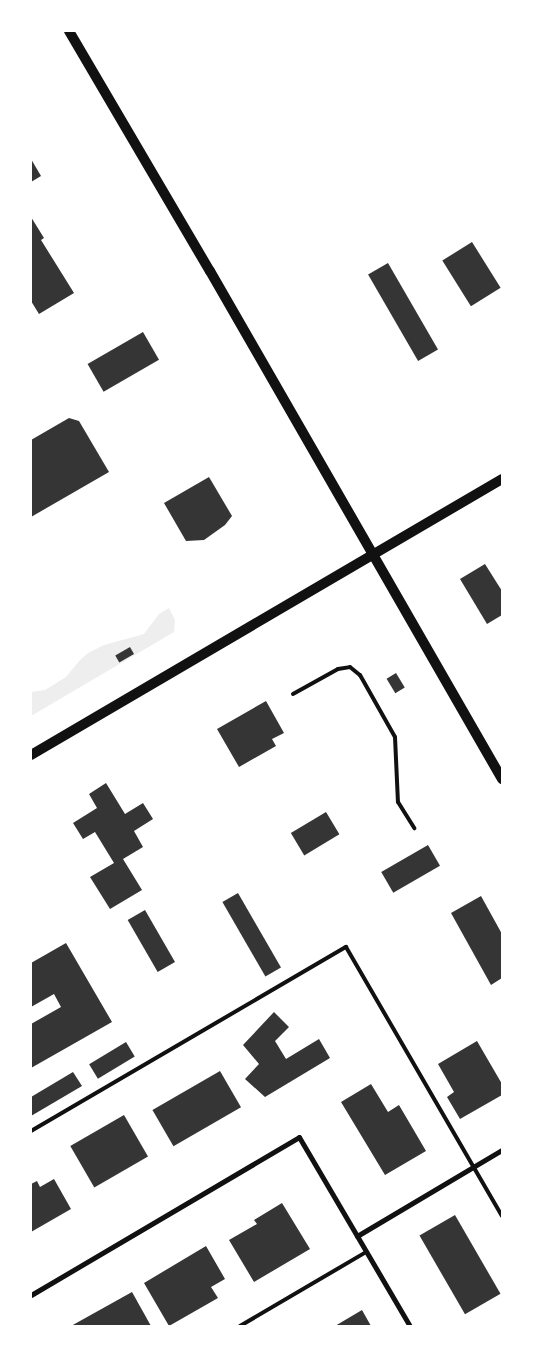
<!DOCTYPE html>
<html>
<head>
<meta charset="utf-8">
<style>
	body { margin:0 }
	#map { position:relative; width:533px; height:1357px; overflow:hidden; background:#fff; font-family:"Fira Sans Condensed",sans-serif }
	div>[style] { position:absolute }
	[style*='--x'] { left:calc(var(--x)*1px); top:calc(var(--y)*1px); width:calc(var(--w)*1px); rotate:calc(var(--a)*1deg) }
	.green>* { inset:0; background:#eee }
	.building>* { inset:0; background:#353535; transform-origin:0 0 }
	.service>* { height:4px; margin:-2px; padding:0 2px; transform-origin:2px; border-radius:2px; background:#111 }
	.minor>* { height:5px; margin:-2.5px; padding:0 2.5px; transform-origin:2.5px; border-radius:2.5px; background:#111 }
	.secondary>* { height:10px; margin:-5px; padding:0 5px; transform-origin:5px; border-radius:5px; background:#111 }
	span { translate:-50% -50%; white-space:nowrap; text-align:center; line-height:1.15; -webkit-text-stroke:5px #fff; paint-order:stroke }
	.frame { position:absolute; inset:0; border:32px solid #fff; pointer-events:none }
</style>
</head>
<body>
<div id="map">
	<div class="green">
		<div style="clip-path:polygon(169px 608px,175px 620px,174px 632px,31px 716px,31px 692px,45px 690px,66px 677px,80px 660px,88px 653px,104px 645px,144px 634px,159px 614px)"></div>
	</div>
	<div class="building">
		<div style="clip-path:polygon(31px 159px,41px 176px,31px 182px)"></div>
		<div style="clip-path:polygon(31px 217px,44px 238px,41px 240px,74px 293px,39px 314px,31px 301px)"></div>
		<div style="left:472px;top:242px;width:54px;height:35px;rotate:58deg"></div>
		<div style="left:388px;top:263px;width:100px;height:23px;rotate:60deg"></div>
		<div style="left:143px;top:332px;width:32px;height:64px;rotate:60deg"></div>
		<div style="clip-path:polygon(69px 418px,79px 421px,109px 472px,31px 517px,31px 440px)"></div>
		<div style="clip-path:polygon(209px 477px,232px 516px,225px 525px,204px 540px,186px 541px,164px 503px)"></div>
		<div style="clip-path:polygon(485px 564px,502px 591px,502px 615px,487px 624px,460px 579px)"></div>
		<div style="left:130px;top:647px;width:8px;height:17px;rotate:60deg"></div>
		<div style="left:396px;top:673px;width:17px;height:11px;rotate:59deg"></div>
		<div style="clip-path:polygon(266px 701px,284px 733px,272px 739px,276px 746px,239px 767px,217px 729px)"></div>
		<div style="clip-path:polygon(106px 783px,125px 814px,143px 803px,153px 819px,134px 831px,143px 847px,123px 859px,142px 890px,110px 909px,90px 877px,114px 863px,95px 832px,83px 839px,73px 823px,97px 808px,89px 794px)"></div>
		<div style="left:326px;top:812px;width:26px;height:41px;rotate:59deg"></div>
		<div style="left:428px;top:845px;width:24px;height:54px;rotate:60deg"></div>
		<div style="left:238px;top:893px;width:86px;height:18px;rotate:60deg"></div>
		<div style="clip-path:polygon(481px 896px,502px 934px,502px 978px,491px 985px,451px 913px)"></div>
		<div style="left:145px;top:910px;width:60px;height:20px;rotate:60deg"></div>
		<div style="clip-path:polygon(66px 943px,112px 1022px,31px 1068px,31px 1024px,61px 1007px,54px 994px,31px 1007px,31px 963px)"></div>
		<div style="clip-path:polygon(274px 1012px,289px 1027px,275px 1041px,286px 1059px,319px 1039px,330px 1058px,265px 1097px,245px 1079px,259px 1064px,243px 1045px)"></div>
		<div style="clip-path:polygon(477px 1041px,502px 1084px,502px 1095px,460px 1119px,447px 1097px,454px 1092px,438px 1064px)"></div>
		<div style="left:126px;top:1042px;width:17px;height:43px;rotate:59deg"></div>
		<div style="left:220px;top:1071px;width:42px;height:78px;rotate:60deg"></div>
		<div style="clip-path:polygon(73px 1072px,82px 1086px,31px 1116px,31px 1097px)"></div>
		<div style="clip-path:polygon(371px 1084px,388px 1112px,399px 1105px,426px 1151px,385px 1175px,341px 1102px)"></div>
		<div style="left:124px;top:1115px;width:48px;height:62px;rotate:60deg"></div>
		<div style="clip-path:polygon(54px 1179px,71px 1209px,31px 1232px,31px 1184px,37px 1181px,40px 1187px)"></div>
		<div style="clip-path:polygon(282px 1203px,310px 1249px,254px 1282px,229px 1240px,257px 1224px,254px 1220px)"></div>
		<div style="left:455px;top:1215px;width:91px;height:41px;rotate:60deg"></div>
		<div style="clip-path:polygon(206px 1246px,225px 1279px,211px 1287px,218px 1298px,169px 1326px,144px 1283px)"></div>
		<div style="clip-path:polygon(132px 1292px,151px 1326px,71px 1326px)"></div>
		<div style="clip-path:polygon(362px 1310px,371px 1326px,335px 1326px)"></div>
	</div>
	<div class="service">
		<div style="--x:293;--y:694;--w:51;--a:-29.1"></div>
		<div style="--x:338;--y:669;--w:12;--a:-9"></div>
		<div style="--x:350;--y:667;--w:13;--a:39"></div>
		<div style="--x:360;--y:675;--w:71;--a:60.6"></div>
		<div style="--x:395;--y:737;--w:65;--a:87.4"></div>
		<div style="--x:398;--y:802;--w:31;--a:58"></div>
		<div style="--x:31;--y:1131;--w:365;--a:-30.3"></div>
		<div style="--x:346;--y:947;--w:311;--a:59.9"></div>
		<div style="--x:240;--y:1326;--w:146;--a:-30.4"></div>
	</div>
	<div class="minor">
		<div style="--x:357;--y:1236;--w:169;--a:-30.7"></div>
		<div style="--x:31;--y:1295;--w:311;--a:-30.5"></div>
		<div style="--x:299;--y:1137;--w:219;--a:59.6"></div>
	</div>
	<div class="secondary">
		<div style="--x:69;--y:31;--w:278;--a:59.6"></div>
		<div style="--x:210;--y:271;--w:586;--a:60.11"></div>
		<div style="--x:31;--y:755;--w:546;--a:-30.37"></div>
	</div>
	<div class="frame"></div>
</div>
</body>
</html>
